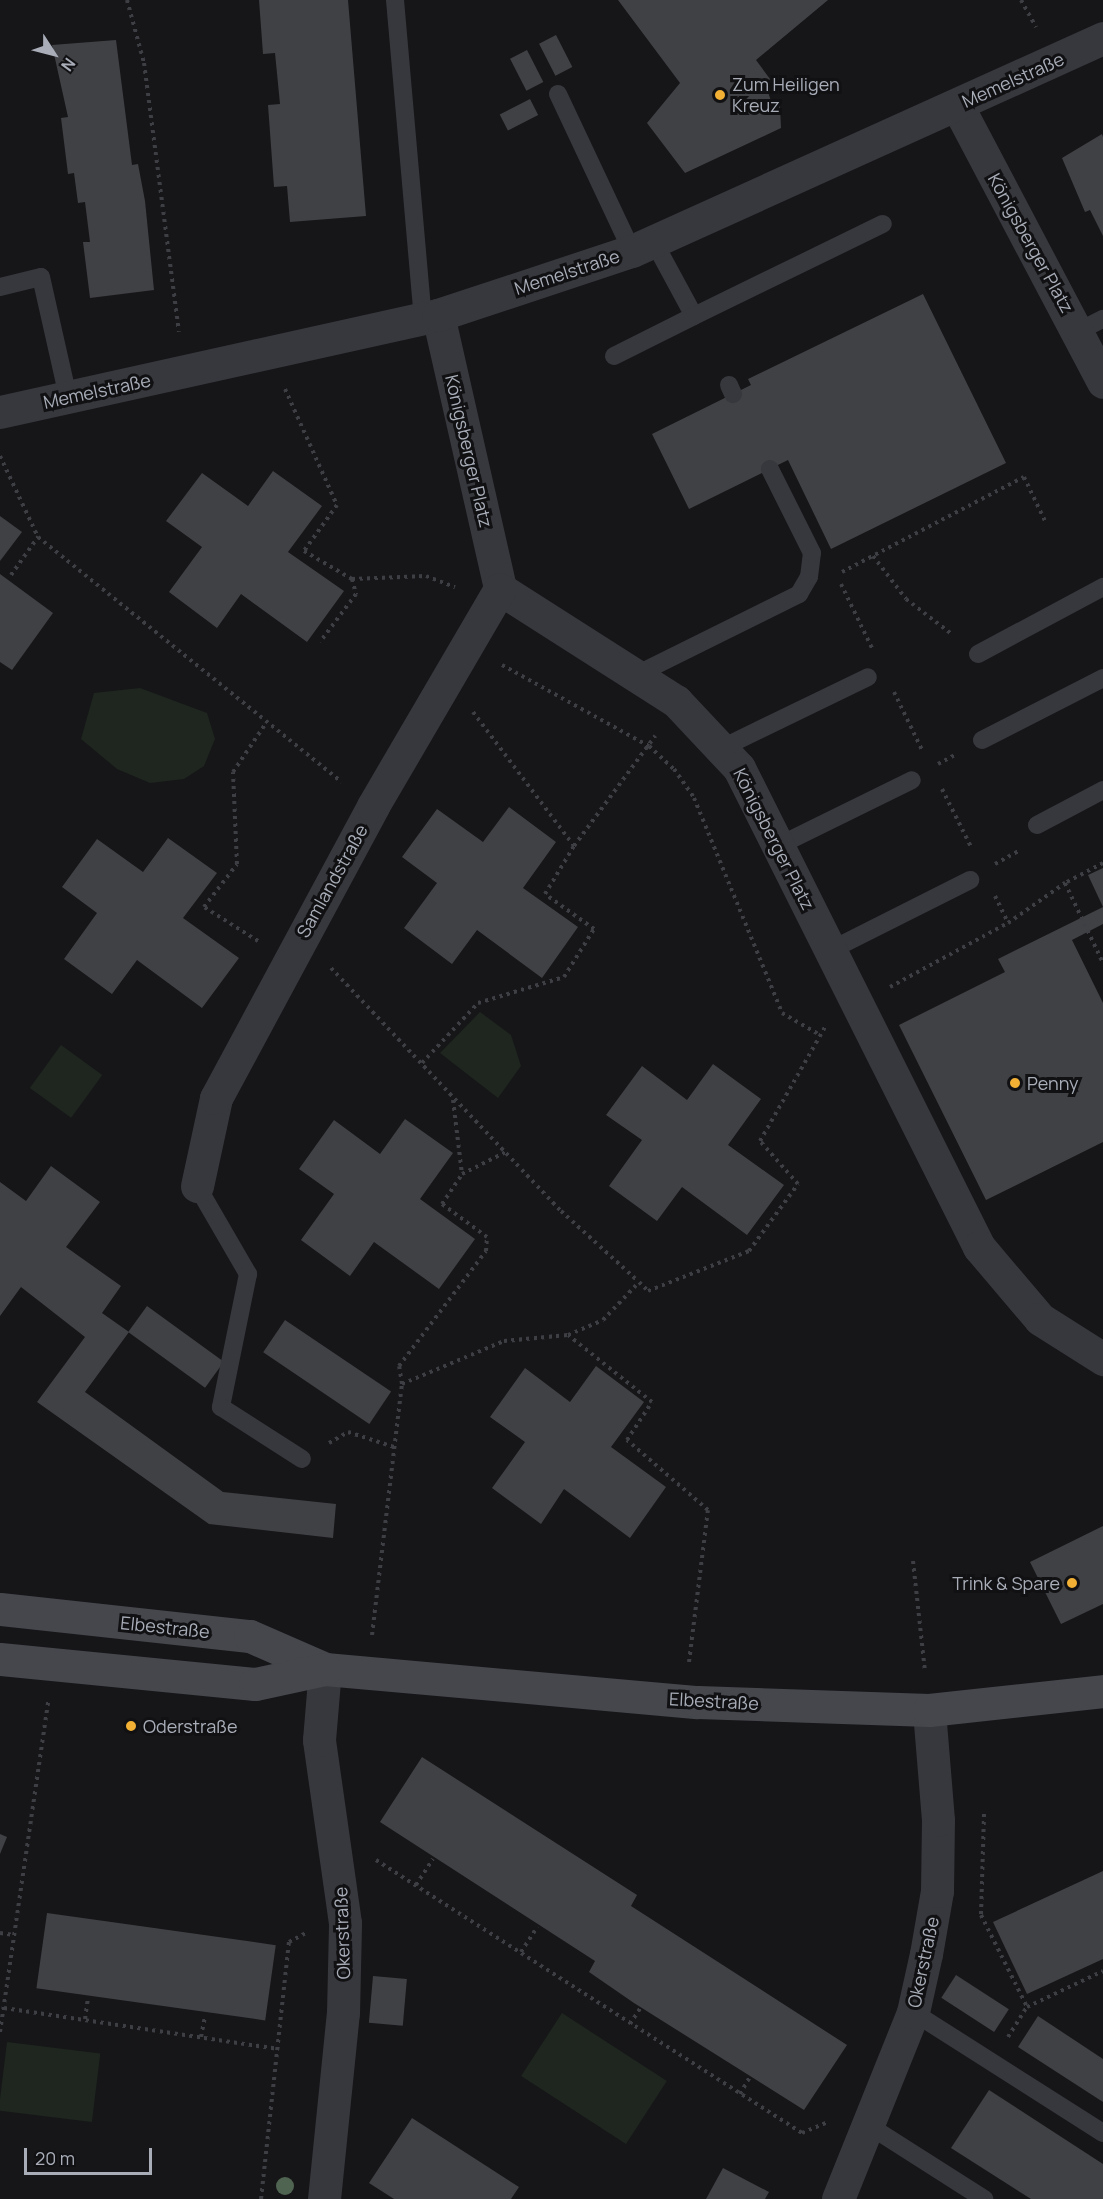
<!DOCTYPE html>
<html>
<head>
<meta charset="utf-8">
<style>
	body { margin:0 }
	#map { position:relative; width:1103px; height:2199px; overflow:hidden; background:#161618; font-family:Manrope,sans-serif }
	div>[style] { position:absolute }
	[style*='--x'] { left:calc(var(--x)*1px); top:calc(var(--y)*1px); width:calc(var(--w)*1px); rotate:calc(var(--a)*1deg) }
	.green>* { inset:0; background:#1e261f; transform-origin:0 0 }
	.building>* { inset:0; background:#404145; transform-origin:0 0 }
	.path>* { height:4px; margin-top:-2px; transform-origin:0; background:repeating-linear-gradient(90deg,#3d3f44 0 3px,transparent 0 7.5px) }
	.service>* { height:18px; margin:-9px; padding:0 9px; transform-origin:9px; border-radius:9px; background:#37383d }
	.minor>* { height:33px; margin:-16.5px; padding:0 16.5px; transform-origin:16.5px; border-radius:16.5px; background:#37383d }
	.secondary>* { height:33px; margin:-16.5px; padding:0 16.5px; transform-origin:16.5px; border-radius:16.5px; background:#45474d }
	.trees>* { width:18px; height:18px; margin:-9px; border-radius:50%; background:#506452 }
	.dots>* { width:16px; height:16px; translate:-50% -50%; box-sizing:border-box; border:3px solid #111113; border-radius:50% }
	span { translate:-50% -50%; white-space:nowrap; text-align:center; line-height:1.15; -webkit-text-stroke:6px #111113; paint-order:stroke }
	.street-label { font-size:18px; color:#a8adb8 }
	.poi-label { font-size:18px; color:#a8adb8 }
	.left { translate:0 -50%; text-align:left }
	.right { translate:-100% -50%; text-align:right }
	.north { position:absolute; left:24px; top:24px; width:60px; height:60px; -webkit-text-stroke:4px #111113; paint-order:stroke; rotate:126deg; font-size:16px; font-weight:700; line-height:24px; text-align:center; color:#a8adb8 }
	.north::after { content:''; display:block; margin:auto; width:21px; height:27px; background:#a8adb8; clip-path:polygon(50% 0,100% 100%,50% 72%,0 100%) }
	.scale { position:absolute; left:24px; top:2148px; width:128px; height:27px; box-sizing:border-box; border:3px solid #a8adb8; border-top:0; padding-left:8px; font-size:18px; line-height:21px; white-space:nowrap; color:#a8adb8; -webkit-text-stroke:4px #111113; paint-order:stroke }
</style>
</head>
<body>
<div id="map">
	<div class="green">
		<div style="clip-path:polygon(140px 688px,207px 713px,215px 739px,204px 766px,184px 779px,150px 783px,117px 769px,81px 739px,94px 693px)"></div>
		<div style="clip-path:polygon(480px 1012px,511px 1035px,521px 1066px,498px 1098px,440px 1053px)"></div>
		<div style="left:61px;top:1045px;width:51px;height:53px;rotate:36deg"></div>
		<div style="left:562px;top:2013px;width:125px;height:75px;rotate:33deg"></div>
		<div style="left:7px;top:2042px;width:94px;height:69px;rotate:7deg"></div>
	</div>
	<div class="building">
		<div style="clip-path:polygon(259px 0,348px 0,366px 216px,290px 222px,287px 186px,274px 187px,268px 105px,280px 104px,275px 53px,263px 54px)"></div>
		<div style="clip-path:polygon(618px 0,828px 0,756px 60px,770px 79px,766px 86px,772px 104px,780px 106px,781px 128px,685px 173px,647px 123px,680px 83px)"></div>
		<div style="left:556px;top:35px;width:36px;height:19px;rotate:63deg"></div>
		<div style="clip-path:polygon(116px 40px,132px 165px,138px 164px,145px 201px,154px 290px,90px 298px,83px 242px,90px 242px,85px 202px,78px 203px,74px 173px,68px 174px,61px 118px,68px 117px,52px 45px)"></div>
		<div style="left:527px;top:50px;width:36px;height:19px;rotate:63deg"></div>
		<div style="left:530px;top:99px;width:18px;height:34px;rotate:63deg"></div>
		<div style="clip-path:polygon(1102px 134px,1103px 137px,1103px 236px,1090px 210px,1085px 212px,1062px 158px)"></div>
		<div style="clip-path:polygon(923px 294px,1006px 463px,831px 549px,788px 460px,689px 509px,652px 434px,751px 385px,748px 379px)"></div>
		<div style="clip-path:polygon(273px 471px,322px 506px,288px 552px,344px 591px,307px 642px,241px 594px,217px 628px,169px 592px,202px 547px,166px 521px,202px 473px,248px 506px)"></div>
		<div style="clip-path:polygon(0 516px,22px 532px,0 561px)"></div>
		<div style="clip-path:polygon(0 574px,53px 613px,12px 670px,0 662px)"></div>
		<div style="clip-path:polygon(509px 807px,556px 842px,523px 888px,578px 927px,542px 978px,477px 930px,452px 964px,404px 928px,437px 883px,402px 857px,437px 809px,483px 842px)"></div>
		<div style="clip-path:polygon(168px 838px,217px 873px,183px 918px,239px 958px,202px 1008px,137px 960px,112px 994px,64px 959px,97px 913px,62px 887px,97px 839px,143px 872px)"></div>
		<div style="clip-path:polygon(1103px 868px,1103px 924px,1072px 940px,1103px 1003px,1103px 1142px,986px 1200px,899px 1025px,1005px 972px,998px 959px,1103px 907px,1088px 875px)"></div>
		<div style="clip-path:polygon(713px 1064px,761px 1099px,728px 1145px,784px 1185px,747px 1235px,682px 1187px,657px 1221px,609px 1186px,642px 1140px,606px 1115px,642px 1066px,687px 1100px)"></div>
		<div style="clip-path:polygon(405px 1119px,453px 1153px,420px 1199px,475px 1239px,439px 1289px,374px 1242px,350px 1276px,301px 1240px,334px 1194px,299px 1169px,334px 1120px,380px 1154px)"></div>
		<div style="clip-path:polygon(51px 1166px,100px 1202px,66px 1247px,121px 1286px,102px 1313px,129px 1332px,85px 1392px,223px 1492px,336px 1504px,333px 1538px,209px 1524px,37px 1402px,85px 1337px,21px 1287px,0 1316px,0 1182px,26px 1201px)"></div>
		<div style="left:147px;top:1306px;width:95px;height:32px;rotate:36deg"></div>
		<div style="left:285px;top:1320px;width:128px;height:39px;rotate:34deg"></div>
		<div style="clip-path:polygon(596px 1366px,644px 1402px,611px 1447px,666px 1487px,630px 1538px,564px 1489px,541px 1524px,492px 1488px,525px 1442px,490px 1417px,525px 1368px,570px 1402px)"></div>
		<div style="clip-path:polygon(1103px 1526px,1103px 1604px,1061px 1624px,1030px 1562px)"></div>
		<div style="clip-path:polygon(422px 1757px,637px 1895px,631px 1906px,847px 2045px,804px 2110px,634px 2003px,589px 1972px,595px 1961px,380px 1822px)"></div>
		<div style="clip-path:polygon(0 1834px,7px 1837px,0 1854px)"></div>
		<div style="clip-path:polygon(1103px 1871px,1103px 1959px,1027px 1994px,993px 1922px)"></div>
		<div style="left:47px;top:1913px;width:231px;height:76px;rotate:8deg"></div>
		<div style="left:956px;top:1975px;width:63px;height:27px;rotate:33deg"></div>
		<div style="left:373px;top:1976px;width:34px;height:47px;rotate:5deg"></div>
		<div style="clip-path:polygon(1038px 2016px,1103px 2059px,1103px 2102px,1018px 2047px)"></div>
		<div style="clip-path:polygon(989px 2090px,1103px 2164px,1103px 2199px,1031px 2199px,951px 2148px)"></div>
		<div style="clip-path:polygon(412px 2118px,519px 2187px,511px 2199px,394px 2199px,369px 2183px)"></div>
		<div style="clip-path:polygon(723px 2168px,769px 2192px,765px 2199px,706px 2199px)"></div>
	</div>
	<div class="path">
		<div style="--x:127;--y:0;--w:65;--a:74.9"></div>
		<div style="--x:144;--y:63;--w:271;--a:82.6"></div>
		<div style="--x:1021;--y:0;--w:31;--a:61"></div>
		<div style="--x:285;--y:389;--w:127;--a:65.9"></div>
		<div style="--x:337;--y:505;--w:57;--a:125.7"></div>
		<div style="--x:304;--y:551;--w:56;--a:30.3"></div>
		<div style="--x:352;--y:579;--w:16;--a:75"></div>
		<div style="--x:356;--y:594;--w:60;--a:126.9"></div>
		<div style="--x:0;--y:456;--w:89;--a:64.9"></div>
		<div style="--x:38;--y:537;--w:390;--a:38.9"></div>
		<div style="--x:873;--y:556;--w:54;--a:52.5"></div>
		<div style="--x:906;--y:599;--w:59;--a:37.5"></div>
		<div style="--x:842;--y:572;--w:205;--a:-27.6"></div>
		<div style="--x:1024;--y:477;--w:49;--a:64.5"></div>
		<div style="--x:11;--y:575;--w:47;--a:-54.6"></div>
		<div style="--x:352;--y:579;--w:74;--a:-2.3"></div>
		<div style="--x:426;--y:576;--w:31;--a:21"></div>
		<div style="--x:841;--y:584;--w:71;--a:64.2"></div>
		<div style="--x:502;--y:665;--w:168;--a:28.9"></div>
		<div style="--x:649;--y:746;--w:34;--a:43"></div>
		<div style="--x:674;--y:769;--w:35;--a:55"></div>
		<div style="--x:694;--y:798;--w:232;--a:67.7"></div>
		<div style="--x:782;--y:1013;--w:44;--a:30.1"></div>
		<div style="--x:894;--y:692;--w:64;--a:64.2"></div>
		<div style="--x:473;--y:712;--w:168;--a:53"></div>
		<div style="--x:938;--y:764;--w:19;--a:-28"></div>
		<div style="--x:942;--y:789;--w:67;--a:63.4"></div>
		<div style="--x:1103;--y:863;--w:43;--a:152.2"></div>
		<div style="--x:1065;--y:883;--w:89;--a:64.6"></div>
		<div style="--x:995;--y:864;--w:29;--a:-29"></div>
		<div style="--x:995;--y:896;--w:30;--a:64"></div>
		<div style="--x:258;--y:941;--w:64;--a:-147.8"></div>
		<div style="--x:204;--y:907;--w:54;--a:-52.5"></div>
		<div style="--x:237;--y:864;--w:92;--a:-92.5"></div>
		<div style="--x:233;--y:772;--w:59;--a:-56"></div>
		<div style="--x:331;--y:968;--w:335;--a:46.6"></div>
		<div style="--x:561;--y:1211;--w:105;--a:42.3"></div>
		<div style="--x:890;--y:987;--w:134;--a:-28.5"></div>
		<div style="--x:1008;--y:923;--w:70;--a:-35.1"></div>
		<div style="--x:422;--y:1063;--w:82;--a:-47"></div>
		<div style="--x:478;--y:1003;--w:90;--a:-16.8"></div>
		<div style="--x:564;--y:977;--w:57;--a:-58"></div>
		<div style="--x:594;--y:929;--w:60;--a:-144.5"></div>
		<div style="--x:545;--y:894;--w:56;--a:-58.9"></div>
		<div style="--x:574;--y:846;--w:137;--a:-53.6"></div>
		<div style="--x:453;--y:1100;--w:75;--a:83.1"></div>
		<div style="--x:402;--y:1384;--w:111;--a:-22.9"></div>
		<div style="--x:504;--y:1341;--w:64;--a:-5.4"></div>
		<div style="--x:329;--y:1443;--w:22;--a:-30"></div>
		<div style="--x:348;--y:1432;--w:48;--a:18.1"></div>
		<div style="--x:913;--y:1561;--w:111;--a:83.8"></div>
		<div style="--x:372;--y:1635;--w:253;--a:-83.2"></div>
		<div style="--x:402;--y:1384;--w:18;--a:-99"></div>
		<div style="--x:399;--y:1366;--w:144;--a:-52.9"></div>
		<div style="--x:486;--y:1251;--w:14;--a:-86"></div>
		<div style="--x:487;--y:1237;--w:56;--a:-143.7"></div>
		<div style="--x:442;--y:1204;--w:36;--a:-56"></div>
		<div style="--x:462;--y:1174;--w:49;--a:-26.6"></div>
		<div style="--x:689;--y:1662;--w:153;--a:-82.9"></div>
		<div style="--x:708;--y:1510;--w:107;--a:-139.2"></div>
		<div style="--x:627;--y:1440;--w:45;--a:-56.7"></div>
		<div style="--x:652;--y:1402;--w:107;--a:-141.4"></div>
		<div style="--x:568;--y:1335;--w:38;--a:-23"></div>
		<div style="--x:603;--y:1320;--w:52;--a:-46.5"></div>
		<div style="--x:639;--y:1282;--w:13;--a:45"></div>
		<div style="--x:648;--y:1291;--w:109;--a:-21.6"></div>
		<div style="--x:749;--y:1251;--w:83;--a:-53.8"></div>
		<div style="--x:798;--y:1184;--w:57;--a:-131.5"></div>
		<div style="--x:760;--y:1141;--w:131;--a:-60.3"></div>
		<div style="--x:984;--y:1814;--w:101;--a:91.7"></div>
		<div style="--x:981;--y:1915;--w:103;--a:63.4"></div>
		<div style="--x:376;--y:1860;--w:506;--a:32.65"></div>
		<div style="--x:802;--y:2133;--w:26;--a:-23"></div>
		<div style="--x:416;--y:1885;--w:31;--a:-57"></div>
		<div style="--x:0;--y:1933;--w:14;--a:8"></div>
		<div style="--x:521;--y:1952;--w:30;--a:-57"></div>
		<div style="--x:1027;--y:2007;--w:84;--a:-25.3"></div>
		<div style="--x:4;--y:2008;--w:278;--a:8.5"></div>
		<div style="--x:85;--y:2019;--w:21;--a:-82"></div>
		<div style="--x:630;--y:2024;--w:20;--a:-57"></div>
		<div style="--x:0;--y:2032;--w:334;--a:-81.7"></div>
		<div style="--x:201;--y:2037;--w:20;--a:-79"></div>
		<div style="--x:1008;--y:2037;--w:36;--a:-58"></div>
		<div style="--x:740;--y:2094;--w:20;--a:-60"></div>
		<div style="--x:261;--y:2199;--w:259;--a:-83.8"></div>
		<div style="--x:289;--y:1942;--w:19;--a:-28"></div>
	</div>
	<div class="service">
		<div style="--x:395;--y:0;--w:320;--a:85"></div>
		<div style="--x:558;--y:94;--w:174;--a:64.8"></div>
		<div style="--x:654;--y:242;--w:84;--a:61.6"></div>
		<div style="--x:694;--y:316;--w:210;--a:-26"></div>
		<div style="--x:0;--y:287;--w:42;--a:-13.7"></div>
		<div style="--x:41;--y:277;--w:123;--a:77.3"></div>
		<div style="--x:1079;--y:331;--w:27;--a:-27"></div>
		<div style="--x:614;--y:356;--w:89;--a:-26.6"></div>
		<div style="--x:729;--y:385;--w:10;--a:66"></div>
		<div style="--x:978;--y:654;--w:142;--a:-28.2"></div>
		<div style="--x:638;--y:674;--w:180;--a:-26.4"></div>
		<div style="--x:799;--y:594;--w:20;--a:-60"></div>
		<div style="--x:809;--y:577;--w:24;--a:-83"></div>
		<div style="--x:812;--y:553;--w:94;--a:-116.6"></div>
		<div style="--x:982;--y:740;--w:136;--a:-27.1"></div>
		<div style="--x:722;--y:748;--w:162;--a:-25.9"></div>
		<div style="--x:1037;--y:825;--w:75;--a:-27.9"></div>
		<div style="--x:778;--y:846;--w:149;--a:-26.2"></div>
		<div style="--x:831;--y:950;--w:156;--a:-26.7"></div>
		<div style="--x:197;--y:1186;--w:102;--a:59.9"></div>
		<div style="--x:248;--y:1274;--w:136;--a:101.5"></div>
		<div style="--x:221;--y:1407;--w:96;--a:32.7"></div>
		<div style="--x:913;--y:2012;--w:225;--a:32.5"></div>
		<div style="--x:868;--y:2125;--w:138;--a:32.5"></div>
	</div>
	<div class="minor">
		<div style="--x:957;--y:105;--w:313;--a:62.2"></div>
		<div style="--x:438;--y:315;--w:281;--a:77.2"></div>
		<div style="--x:500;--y:589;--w:209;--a:32.5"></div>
		<div style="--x:676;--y:701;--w:92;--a:46.8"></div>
		<div style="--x:739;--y:768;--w:536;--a:63.39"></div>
		<div style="--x:979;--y:1247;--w:94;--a:49.7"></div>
		<div style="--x:1040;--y:1319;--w:75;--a:32.4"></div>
		<div style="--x:0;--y:412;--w:449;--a:-12.5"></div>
		<div style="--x:438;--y:315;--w:204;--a:-18.3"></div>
		<div style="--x:632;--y:251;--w:517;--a:-24.33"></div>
		<div style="--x:197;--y:1186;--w:90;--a:-77.8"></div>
		<div style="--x:216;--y:1098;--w:332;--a:-61.7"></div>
		<div style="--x:373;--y:806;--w:251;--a:-59.7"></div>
		<div style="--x:324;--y:2199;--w:187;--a:-84.2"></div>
		<div style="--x:343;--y:2013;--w:90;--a:-88.7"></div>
		<div style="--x:345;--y:1923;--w:185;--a:-98.1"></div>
		<div style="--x:319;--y:1740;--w:71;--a:-85.2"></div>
		<div style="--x:838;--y:2199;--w:201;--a:-68.1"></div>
		<div style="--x:913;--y:2012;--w:59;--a:-77.4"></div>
		<div style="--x:926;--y:1954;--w:64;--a:-80.1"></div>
		<div style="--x:937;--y:1891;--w:71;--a:-89.2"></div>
		<div style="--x:938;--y:1820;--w:110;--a:-94.7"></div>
	</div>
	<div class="secondary">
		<div style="--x:0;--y:1609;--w:251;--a:6.2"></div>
		<div style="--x:250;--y:1636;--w:82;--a:23.7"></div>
		<div style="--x:325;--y:1669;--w:374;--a:5.1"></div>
		<div style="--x:698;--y:1702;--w:231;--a:2"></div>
		<div style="--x:929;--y:1710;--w:175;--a:-6.2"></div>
		<div style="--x:0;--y:1659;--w:256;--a:5.6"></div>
		<div style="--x:255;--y:1684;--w:72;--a:-12.1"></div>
	</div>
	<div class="trees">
		<div style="left:285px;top:2186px"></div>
	</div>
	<div class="dots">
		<div style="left:720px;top:95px;background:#f2b134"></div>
		<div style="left:1015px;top:1083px;background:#f2b134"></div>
		<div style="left:1072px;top:1583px;background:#f2b134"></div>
		<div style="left:131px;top:1726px;background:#f2b134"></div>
	</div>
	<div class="street-label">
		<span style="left:1013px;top:80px;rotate:-24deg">Memelstraße</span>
		<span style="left:1031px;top:243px;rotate:61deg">Königsberger Platz</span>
		<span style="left:567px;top:272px;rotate:-18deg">Memelstraße</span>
		<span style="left:97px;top:391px;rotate:-12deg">Memelstraße</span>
		<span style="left:469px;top:451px;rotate:77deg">Königsberger Platz</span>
		<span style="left:774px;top:839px;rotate:63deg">Königsberger Platz</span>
		<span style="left:332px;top:881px;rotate:-61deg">Samlandstraße</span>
		<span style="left:165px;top:1627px;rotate:6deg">Elbestraße</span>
		<span style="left:714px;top:1701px;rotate:3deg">Elbestraße</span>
		<span style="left:342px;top:1933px;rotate:-92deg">Okerstraße</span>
		<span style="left:923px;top:1962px;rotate:-78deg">Okerstraße</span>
	</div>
	<div class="poi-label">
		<span class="left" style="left:732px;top:95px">Zum Heiligen<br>Kreuz</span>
		<span class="left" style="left:1027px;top:1083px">Penny</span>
		<span class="right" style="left:1060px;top:1583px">Trink &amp; Spare</span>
		<span class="left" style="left:143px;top:1726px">Oderstraße</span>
	</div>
	<div class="north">N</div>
	<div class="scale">20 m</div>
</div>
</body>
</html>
